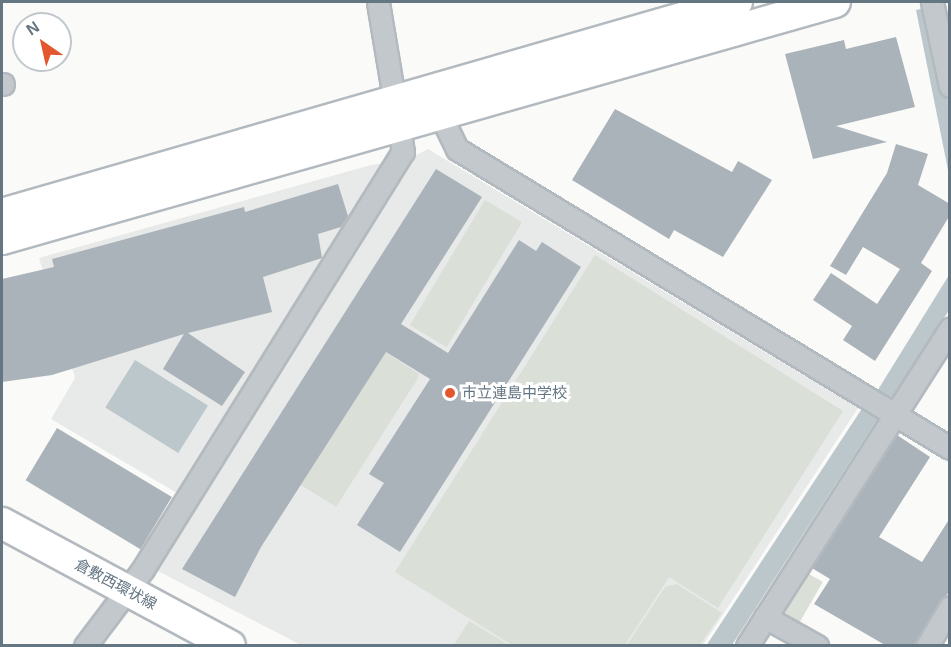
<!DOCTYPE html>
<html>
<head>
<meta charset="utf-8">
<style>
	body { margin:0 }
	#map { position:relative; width:951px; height:647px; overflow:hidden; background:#fafaf8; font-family:Arial,"Noto Sans JP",sans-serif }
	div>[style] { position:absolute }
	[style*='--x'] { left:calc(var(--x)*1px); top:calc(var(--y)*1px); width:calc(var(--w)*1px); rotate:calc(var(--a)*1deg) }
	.built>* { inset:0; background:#e8e9e9 }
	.green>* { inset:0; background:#dadfd7; transform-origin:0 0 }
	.water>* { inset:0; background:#bbc7cb; transform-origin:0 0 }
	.building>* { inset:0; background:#aab3b9; transform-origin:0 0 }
	.roads { filter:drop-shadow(2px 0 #b3babf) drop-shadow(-2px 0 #b3babf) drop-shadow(0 2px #b3babf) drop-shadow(0 -2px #b3babf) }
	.street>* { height:21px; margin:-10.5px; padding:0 10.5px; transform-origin:10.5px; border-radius:10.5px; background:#c3c8cc }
	.secondary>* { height:30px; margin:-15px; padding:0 15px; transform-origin:15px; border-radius:15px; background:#fff }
	.dots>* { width:16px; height:16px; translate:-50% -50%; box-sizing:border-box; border:3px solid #fff; border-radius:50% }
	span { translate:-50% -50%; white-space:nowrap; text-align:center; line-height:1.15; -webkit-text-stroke:6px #fff; paint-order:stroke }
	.poi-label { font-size:15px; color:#657683 }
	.left { translate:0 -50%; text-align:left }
	.street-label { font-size:15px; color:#657683 }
	.frame { position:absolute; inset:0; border:3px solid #657683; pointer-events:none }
	.north { position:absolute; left:12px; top:12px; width:60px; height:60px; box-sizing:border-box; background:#fff; border:2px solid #c1c8cd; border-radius:50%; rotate:326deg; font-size:16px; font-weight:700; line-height:24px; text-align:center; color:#657683 }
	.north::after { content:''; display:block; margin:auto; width:21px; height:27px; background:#e4572e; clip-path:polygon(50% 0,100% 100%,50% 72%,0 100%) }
</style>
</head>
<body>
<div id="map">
	<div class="built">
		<div style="clip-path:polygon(428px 149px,858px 408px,703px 645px,301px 645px,154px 569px,194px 503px,51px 419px,75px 378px,39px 258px,371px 165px,407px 160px)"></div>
	</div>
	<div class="green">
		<div style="left:485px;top:200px;width:43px;height:146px;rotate:31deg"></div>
		<div style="clip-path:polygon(595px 255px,843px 411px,718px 608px,669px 577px,625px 645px,512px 645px,395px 572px)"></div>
		<div style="clip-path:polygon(385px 352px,419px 374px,418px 378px,336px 507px,301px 485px,303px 480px)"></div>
		<div style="left:802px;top:570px;width:24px;height:49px;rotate:30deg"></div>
		<div style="clip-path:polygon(677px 584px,722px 613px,700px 645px,627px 645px,665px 587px)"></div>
		<div style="clip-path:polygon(469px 621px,509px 645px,454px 645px)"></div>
	</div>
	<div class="water">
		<div style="clip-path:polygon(929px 7px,949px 106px,949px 175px,916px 10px)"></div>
		<div style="clip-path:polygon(949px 275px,949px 310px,892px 403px,876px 393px)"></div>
		<div style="left:135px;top:360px;width:86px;height:56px;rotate:32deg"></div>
		<div style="clip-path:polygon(863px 407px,878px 418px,732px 645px,706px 646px)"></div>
	</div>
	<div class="building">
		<div style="clip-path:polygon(896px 37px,915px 107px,836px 126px,887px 142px,813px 159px,785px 54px,844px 40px,846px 49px)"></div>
		<div style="clip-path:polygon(615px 109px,732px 172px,738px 161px,772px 180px,723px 257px,674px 230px,669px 239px,572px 180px)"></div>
		<div style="clip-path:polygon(896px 144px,928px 154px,918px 185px,950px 204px,950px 215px,921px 263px,932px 271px,875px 361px,843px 340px,852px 326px,813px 300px,831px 273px,877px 304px,900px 269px,863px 247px,846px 275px,830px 266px,887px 173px)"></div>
		<div style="clip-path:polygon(436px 169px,482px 197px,401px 324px,448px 353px,519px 240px,536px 251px,542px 242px,581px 267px,400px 552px,357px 525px,384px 483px,369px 474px,430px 379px,386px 352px,261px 547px,235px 597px,182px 569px)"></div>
		<div style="clip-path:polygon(338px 184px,348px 216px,341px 227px,318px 234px,322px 258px,263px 277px,272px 312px,188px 333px,245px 372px,222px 406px,163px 369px,184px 334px,52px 375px,2px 382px,2px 279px,54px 267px,52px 259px,244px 207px,245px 212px)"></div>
		<div style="left:57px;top:428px;width:134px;height:61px;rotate:31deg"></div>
		<div style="clip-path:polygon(897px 435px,930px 457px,879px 537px,922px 562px,950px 518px,950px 590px,914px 645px,885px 645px,814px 604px,830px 579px,812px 568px)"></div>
	</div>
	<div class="roads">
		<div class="street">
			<div style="--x:932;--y:2;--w:86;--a:77.9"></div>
			<div style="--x:2;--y:84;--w:1;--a:0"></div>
			<div style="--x:440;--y:114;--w:39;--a:64"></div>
			<div style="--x:457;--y:149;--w:577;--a:31.24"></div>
			<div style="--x:765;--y:617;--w:60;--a:29.1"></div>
			<div style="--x:85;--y:646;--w:96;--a:-53"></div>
			<div style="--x:143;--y:569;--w:491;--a:-58.1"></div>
			<div style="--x:403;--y:152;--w:152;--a:-99.5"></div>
			<div style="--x:747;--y:646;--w:377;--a:-57.4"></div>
			<div style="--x:927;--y:646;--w:45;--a:-59.5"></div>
		</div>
		<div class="secondary">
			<div style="--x:2;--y:214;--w:765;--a:-16.09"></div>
			<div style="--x:2;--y:239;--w:866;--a:-15.88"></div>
			<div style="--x:2;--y:523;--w:259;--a:28.3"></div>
		</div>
	</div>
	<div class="dots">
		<div style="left:450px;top:393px;background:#e4572e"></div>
	</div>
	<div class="poi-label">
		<span class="left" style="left:462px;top:393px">市立連島中学校</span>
	</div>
	<div class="street-label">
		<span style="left:116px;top:584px;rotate:28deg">倉敷西環状線</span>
	</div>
	<div class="frame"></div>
	<div class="north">N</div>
</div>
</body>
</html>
